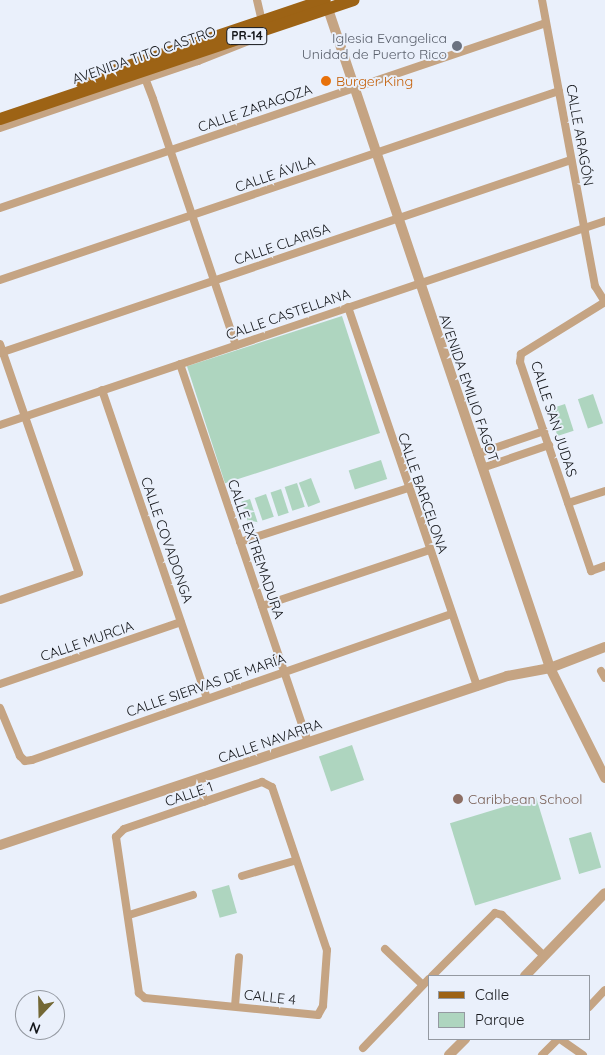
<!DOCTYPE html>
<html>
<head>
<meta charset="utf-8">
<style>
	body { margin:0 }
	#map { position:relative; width:605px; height:1055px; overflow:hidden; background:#eaf0fb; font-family:Quicksand,sans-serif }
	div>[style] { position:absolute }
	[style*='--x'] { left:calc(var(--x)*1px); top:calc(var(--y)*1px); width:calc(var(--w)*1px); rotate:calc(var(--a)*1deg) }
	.green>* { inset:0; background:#aed5bf; transform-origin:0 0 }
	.minor>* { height:8px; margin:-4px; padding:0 4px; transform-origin:4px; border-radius:4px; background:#c5a483 }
	.tertiary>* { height:10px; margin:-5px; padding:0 5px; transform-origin:5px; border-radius:5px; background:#c5a483 }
	.primary>* { height:12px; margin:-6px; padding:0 6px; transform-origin:6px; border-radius:6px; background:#9d6315 }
	.dots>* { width:14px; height:14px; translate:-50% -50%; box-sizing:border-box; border:2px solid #eaf0fb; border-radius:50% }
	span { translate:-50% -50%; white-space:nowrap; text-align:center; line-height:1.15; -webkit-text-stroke:4px #eaf0fb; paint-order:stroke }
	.shield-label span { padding:1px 4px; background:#eaf0fb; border:1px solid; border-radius:4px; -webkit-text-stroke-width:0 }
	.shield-label { font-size:12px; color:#14161a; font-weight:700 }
	.worship-label { font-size:14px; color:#5b616d }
	.right { translate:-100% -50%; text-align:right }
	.street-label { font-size:14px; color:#14161a }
	.food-label { font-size:14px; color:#c56008 }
	.left { translate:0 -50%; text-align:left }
	.education-label { font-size:14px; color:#785e54 }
	.legend { position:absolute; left:428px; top:975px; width:162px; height:65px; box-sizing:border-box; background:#eaf0fb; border:1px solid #9499a1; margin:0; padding:6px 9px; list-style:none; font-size:15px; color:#14161a }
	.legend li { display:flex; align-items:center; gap:10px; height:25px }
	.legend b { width:25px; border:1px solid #9499a1 }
	.north { position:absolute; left:15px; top:990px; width:50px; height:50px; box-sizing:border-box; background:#eaf0fb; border:1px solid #9499a1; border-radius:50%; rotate:201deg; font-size:14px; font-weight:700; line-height:20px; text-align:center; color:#14161a }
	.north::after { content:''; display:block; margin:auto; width:18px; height:22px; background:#736835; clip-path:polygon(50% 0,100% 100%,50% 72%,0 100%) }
</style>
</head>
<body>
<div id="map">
	<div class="green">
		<div style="left:342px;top:316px;width:123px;height:163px;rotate:72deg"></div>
		<div style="left:593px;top:394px;width:31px;height:16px;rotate:71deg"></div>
		<div style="left:565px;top:404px;width:28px;height:17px;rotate:72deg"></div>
		<div style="left:381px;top:460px;width:20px;height:34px;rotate:72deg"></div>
		<div style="left:311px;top:478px;width:26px;height:13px;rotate:69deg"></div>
		<div style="left:297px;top:483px;width:25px;height:13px;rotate:72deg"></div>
		<div style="left:281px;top:489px;width:25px;height:11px;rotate:72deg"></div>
		<div style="left:266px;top:494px;width:24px;height:12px;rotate:71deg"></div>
		<div style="left:250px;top:499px;width:25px;height:9px;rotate:72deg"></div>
		<div style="left:352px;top:745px;width:37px;height:35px;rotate:71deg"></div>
		<div style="left:536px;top:797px;width:86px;height:90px;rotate:73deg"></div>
		<div style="left:591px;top:832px;width:37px;height:23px;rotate:74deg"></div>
		<div style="left:229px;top:885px;width:29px;height:18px;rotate:74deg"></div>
	</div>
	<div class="minor">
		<div style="--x:257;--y:0;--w:22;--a:77"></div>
		<div style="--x:542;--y:0;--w:291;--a:79.5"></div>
		<div style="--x:595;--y:286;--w:19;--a:58"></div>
		<div style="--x:138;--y:70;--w:11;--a:49"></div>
		<div style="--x:145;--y:78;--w:22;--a:69"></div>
		<div style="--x:153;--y:99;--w:260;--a:71.4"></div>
		<div style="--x:0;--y:128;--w:209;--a:-18.7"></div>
		<div style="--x:198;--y:61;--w:57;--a:-21.6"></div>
		<div style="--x:0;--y:208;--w:576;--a:-18.72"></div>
		<div style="--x:0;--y:280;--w:590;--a:-18.68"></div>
		<div style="--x:605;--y:302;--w:99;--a:148.2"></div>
		<div style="--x:521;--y:354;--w:8;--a:97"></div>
		<div style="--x:520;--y:362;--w:221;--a:71.2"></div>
		<div style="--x:591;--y:571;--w:15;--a:-20"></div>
		<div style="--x:348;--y:307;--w:401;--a:71.2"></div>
		<div style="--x:0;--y:344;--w:242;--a:71"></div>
		<div style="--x:79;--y:573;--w:83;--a:161.1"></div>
		<div style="--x:0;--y:353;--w:603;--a:-18.68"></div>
		<div style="--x:180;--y:364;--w:400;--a:71.3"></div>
		<div style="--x:102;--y:390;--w:325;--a:71.2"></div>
		<div style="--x:0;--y:425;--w:638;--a:-18.63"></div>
		<div style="--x:477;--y:454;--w:71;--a:-18.9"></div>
		<div style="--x:482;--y:468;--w:71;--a:-18.9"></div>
		<div style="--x:568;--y:503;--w:39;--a:-18"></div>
		<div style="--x:240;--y:542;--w:176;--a:-17.8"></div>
		<div style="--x:262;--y:606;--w:176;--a:-18.5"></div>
		<div style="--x:601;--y:671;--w:8;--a:60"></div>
		<div style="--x:0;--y:684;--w:191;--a:-18.9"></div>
		<div style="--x:0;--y:708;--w:52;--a:67.4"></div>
		<div style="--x:20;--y:756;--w:7;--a:45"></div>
		<div style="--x:25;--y:761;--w:7;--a:-8"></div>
		<div style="--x:32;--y:760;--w:444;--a:-19.2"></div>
		<div style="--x:197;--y:780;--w:23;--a:70"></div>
		<div style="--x:262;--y:782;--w:11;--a:27"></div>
		<div style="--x:272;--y:787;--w:172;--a:71.4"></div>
		<div style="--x:327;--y:950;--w:56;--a:94.1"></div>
		<div style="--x:323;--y:1006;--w:10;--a:119"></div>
		<div style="--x:318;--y:1015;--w:174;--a:-174.4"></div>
		<div style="--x:145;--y:998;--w:8;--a:-140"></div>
		<div style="--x:139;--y:993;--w:158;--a:-98.4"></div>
		<div style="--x:116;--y:837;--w:11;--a:-45"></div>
		<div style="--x:124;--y:829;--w:146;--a:-18.8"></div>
		<div style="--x:242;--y:876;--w:54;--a:-16.1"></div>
		<div style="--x:129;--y:915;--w:67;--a:-17.4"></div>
		<div style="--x:385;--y:949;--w:52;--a:43.5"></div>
		<div style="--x:432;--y:976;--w:89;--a:-45"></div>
		<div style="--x:495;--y:913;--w:7;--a:16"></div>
		<div style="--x:502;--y:915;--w:59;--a:44.3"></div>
		<div style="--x:235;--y:1006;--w:49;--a:-85.3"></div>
		<div style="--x:589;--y:1007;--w:23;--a:-47"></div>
		<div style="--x:560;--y:1039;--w:28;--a:35"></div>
		<div style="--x:363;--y:1048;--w:95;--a:-46.3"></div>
		<div style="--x:542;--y:1055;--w:23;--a:-45"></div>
	</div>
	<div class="tertiary">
		<div style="--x:326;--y:3;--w:702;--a:71.38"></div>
		<div style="--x:550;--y:668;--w:123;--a:63.4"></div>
		<div style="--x:0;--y:845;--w:534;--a:-18.43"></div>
		<div style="--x:507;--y:676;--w:44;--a:-10.5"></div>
		<div style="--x:550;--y:668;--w:59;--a:-20.9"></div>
		<div style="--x:525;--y:976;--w:115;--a:-46.1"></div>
		<div style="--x:449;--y:1055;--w:23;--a:-45"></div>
	</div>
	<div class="primary">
		<div style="--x:81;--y:82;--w:257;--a:-18.6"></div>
		<div style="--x:0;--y:119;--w:373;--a:-18.6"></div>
	</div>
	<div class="dots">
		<div style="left:457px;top:46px;background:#6b7280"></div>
		<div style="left:326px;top:81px;background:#e8710a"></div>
		<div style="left:458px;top:799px;background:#8d6e63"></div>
	</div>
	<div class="shield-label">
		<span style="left:247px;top:36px">PR-14</span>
	</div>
	<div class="worship-label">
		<span class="right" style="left:447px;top:46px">Iglesia Evangelica<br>Unidad de Puerto Rico</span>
	</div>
	<div class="street-label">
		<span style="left:144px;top:55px;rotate:-19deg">AVENIDA TITO CASTRO</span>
		<span style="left:255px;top:108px;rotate:-19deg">CALLE ZARAGOZA</span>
		<span style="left:580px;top:135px;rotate:80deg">CALLE ARAGÓN</span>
		<span style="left:275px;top:174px;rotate:-19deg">CALLE ÁVILA</span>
		<span style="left:282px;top:244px;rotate:-19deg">CALLE CLARISA</span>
		<span style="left:288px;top:314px;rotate:-19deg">CALLE CASTELLANA</span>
		<span style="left:469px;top:388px;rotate:71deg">AVENIDA EMILIO FAGOT</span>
		<span style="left:554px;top:419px;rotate:72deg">CALLE SAN JUDAS</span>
		<span style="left:423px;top:493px;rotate:71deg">CALLE BARCELONA</span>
		<span style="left:167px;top:540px;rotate:71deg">CALLE COVADONGA</span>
		<span style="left:256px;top:549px;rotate:71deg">CALLE EXTREMADURA</span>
		<span style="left:87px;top:641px;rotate:-19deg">CALLE MURCIA</span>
		<span style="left:206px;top:685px;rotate:-19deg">CALLE SIERVAS DE MARÍA</span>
		<span style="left:270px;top:741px;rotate:-19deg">CALLE NAVARRA</span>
		<span style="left:189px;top:794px;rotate:-19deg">CALLE 1</span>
		<span style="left:270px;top:997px;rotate:6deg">CALLE 4</span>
	</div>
	<div class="food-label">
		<span class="left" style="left:336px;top:81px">Burger King</span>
	</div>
	<div class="education-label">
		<span class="left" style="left:468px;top:799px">Caribbean School</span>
	</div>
	<ul class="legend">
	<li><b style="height:6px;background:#9d6315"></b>Calle</li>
	<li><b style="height:14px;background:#aed5bf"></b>Parque</li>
	</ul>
	<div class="north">N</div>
</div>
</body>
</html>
